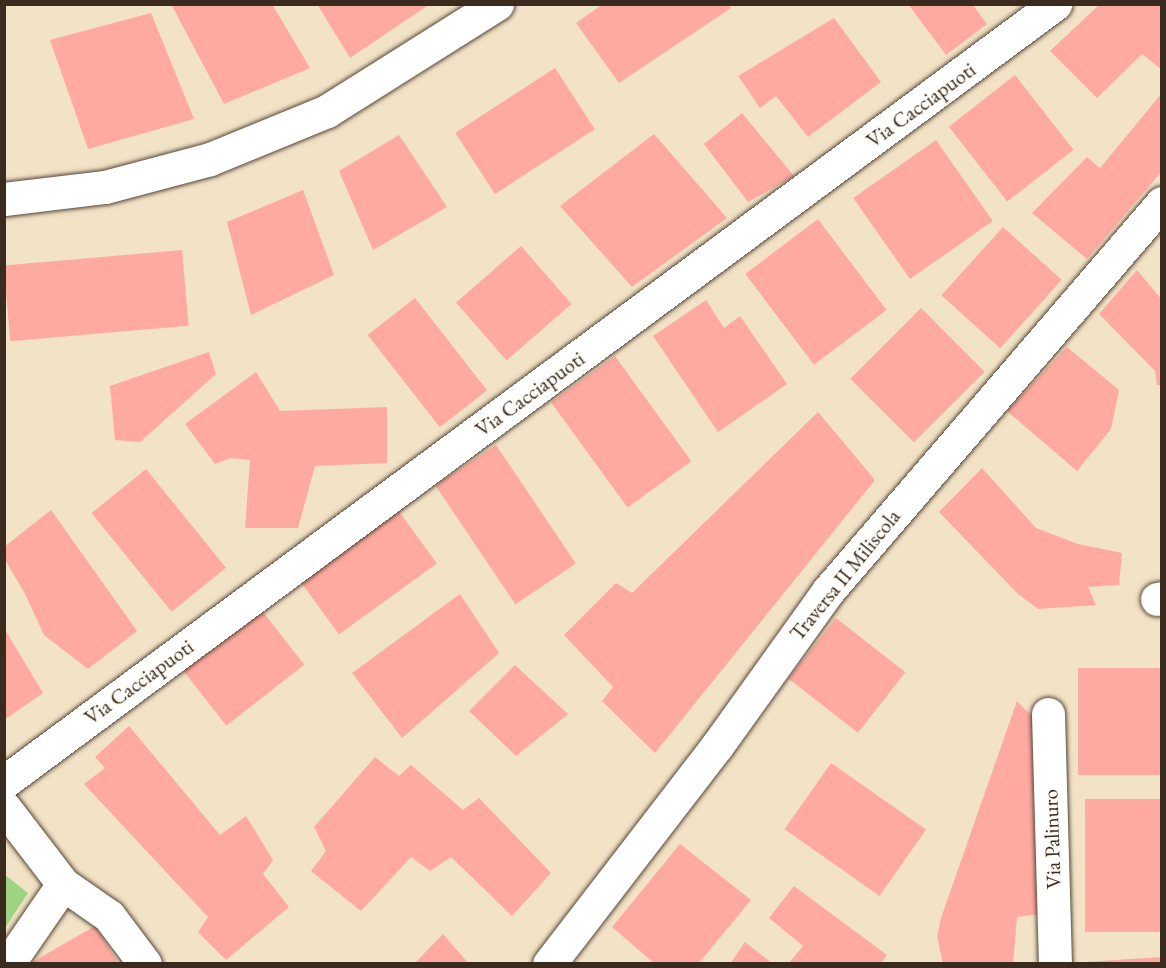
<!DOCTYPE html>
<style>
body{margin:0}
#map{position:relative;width:1166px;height:968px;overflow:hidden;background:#f2e2c6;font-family:"EB Garamond",serif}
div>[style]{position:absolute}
.green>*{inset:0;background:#9ed384}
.building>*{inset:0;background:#ffaaa1;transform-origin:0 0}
.roads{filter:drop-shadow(0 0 2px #564637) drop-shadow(0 0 2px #564637)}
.minor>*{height:33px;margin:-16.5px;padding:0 16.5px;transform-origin:16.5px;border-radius:16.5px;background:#fff}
span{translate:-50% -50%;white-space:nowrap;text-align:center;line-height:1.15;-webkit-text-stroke:4.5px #fdfcf7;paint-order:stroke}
.street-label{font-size:21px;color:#3b2a1e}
.frame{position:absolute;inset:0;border:6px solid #3b2a1e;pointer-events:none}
</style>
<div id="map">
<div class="green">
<i style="clip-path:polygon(5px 875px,28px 893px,5px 928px)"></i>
</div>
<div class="building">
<i style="clip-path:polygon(171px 4px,272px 4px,310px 68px,224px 104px)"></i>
<i style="clip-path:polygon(317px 4px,430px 4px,350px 58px)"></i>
<i style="clip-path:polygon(603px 4px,728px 4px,731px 8px,619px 83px,576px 23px)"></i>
<i style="clip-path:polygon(908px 4px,972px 4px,987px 24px,946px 55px)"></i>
<i style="clip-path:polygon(1100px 4px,1162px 4px,1162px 70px,1142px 54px,1097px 98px,1050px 51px)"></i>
<i style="clip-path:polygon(151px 13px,194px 119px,88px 149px,50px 40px)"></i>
<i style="clip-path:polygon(834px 18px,881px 82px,808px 137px,776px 96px,760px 108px,738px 76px)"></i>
<i style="left:555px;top:68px;width:73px;height:119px;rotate:57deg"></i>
<i style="left:1015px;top:75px;width:95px;height:84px;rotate:52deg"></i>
<i style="clip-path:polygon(1162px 93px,1162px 171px,1087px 259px,1032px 213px,1087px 157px,1100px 168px)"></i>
<i style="clip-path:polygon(742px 113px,794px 176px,748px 202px,704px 144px)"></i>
<i style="clip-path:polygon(654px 134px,727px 218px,632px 287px,560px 206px)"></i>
<i style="clip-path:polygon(399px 135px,447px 207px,373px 250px,339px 171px)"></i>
<i style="left:936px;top:140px;width:99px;height:101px;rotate:55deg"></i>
<i style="clip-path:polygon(303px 190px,334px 275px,251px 315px,227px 222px)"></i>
<i style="left:818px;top:219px;width:114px;height:91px;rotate:53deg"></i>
<i style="left:1003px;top:227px;width:79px;height:92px;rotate:42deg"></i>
<i style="left:521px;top:246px;width:77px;height:86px;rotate:49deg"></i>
<i style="left:182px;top:250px;width:76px;height:179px;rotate:85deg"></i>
<i style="clip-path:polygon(1137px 270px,1162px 300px,1162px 385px,1157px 385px,1155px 371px,1099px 314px)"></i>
<i style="left:415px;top:298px;width:117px;height:60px;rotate:52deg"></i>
<i style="clip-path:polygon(706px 300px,724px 328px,740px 316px,787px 384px,718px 432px,653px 336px)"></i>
<i style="left:921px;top:308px;width:90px;height:100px;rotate:45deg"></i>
<i style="clip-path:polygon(1067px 347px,1119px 390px,1111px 429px,1077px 471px,1007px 411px)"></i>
<i style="clip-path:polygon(209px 352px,216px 374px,140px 442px,115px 440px,110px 386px)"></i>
<i style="left:615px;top:356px;width:130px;height:79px;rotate:54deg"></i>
<i style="clip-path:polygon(256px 372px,280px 411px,387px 407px,387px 463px,315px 466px,298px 528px,245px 528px,250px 460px,231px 458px,215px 464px,185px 424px)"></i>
<i style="clip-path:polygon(818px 412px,875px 480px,655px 753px,602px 701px,613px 687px,564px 635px,616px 583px,632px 593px)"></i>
<i style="left:496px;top:445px;width:143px;height:73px;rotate:56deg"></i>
<i style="clip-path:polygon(982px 468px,1036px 528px,1078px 544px,1122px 553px,1119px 585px,1088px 587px,1096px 605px,1038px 609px,1018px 594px,939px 512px)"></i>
<i style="left:146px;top:469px;width:127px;height:70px;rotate:51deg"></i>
<i style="clip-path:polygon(51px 510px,137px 631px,88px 669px,44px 635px,25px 594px,4px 558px,4px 547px)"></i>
<i style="left:398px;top:510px;width:66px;height:121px;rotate:54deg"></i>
<i style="clip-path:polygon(460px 594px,499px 653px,402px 738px,352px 673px)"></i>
<i style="left:260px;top:608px;width:72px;height:99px;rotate:52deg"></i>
<i style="left:836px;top:618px;width:88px;height:77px;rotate:38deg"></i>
<i style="clip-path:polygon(4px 628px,43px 693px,4px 720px)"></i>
<i style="clip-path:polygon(515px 665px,568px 714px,516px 756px,469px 711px)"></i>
<i style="left:1162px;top:668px;width:107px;height:84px;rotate:90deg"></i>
<i style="clip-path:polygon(1017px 701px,1032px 716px,1047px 913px,1017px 917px,1013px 964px,943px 964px,937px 936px,941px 918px)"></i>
<i style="clip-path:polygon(129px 726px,220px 835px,246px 816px,273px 860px,263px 874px,289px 907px,226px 960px,198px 932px,208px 917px,84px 784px,105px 768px,95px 757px)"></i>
<i style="clip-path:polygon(375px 757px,399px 776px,411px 765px,463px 810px,479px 798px,551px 873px,512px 916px,451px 857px,430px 871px,411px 857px,361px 911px,311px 871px,326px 851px,314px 827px)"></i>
<i style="left:831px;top:763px;width:116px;height:81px;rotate:35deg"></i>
<i style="left:1162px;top:799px;width:133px;height:77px;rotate:90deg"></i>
<i style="clip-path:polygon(680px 844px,751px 900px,698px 964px,655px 964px,612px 927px)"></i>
<i style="clip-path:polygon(794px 886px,887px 955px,880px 964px,788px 964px,803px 946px,769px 918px)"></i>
<i style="clip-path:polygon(95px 926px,119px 964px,29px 964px)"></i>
<i style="clip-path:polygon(443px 934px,469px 964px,414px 964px)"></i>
<i style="clip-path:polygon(745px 942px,773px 964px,730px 964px)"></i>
<i style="clip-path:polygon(1162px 957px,1162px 964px,1084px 964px,1084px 962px)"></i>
</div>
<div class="roads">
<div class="minor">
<i style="left:4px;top:199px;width:102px;rotate:-6.8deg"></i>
<i style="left:105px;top:187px;width:109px;rotate:-14.9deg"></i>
<i style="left:210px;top:159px;width:126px;rotate:-22.3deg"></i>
<i style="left:327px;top:111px;width:201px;rotate:-32.2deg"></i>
<i style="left:1157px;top:599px;width:5px;rotate:-11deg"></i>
<i style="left:1048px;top:714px;width:250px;rotate:88.4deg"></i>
<i style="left:4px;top:782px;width:1308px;rotate:-36.51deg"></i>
<i style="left:4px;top:807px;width:97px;rotate:52.5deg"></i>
<i style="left:63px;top:884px;width:56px;rotate:34.8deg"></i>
<i style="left:109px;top:916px;width:60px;rotate:53.1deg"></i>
<i style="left:8px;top:964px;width:97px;rotate:-55.5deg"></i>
<i style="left:549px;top:964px;width:275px;rotate:-52.4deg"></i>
<i style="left:717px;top:746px;width:191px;rotate:-54.4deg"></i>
<i style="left:828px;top:591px;width:512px;rotate:-49.28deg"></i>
</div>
</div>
<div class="street-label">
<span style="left:921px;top:105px;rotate:-36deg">Via Cacciapuoti</span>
<span style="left:530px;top:394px;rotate:-36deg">Via Cacciapuoti</span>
<span style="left:845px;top:575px;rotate:-51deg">Traversa II Miliscola</span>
<span style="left:139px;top:682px;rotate:-36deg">Via Cacciapuoti</span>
<span style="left:1052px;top:839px;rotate:-92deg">Via Palinuro</span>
</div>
<div class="frame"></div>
</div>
